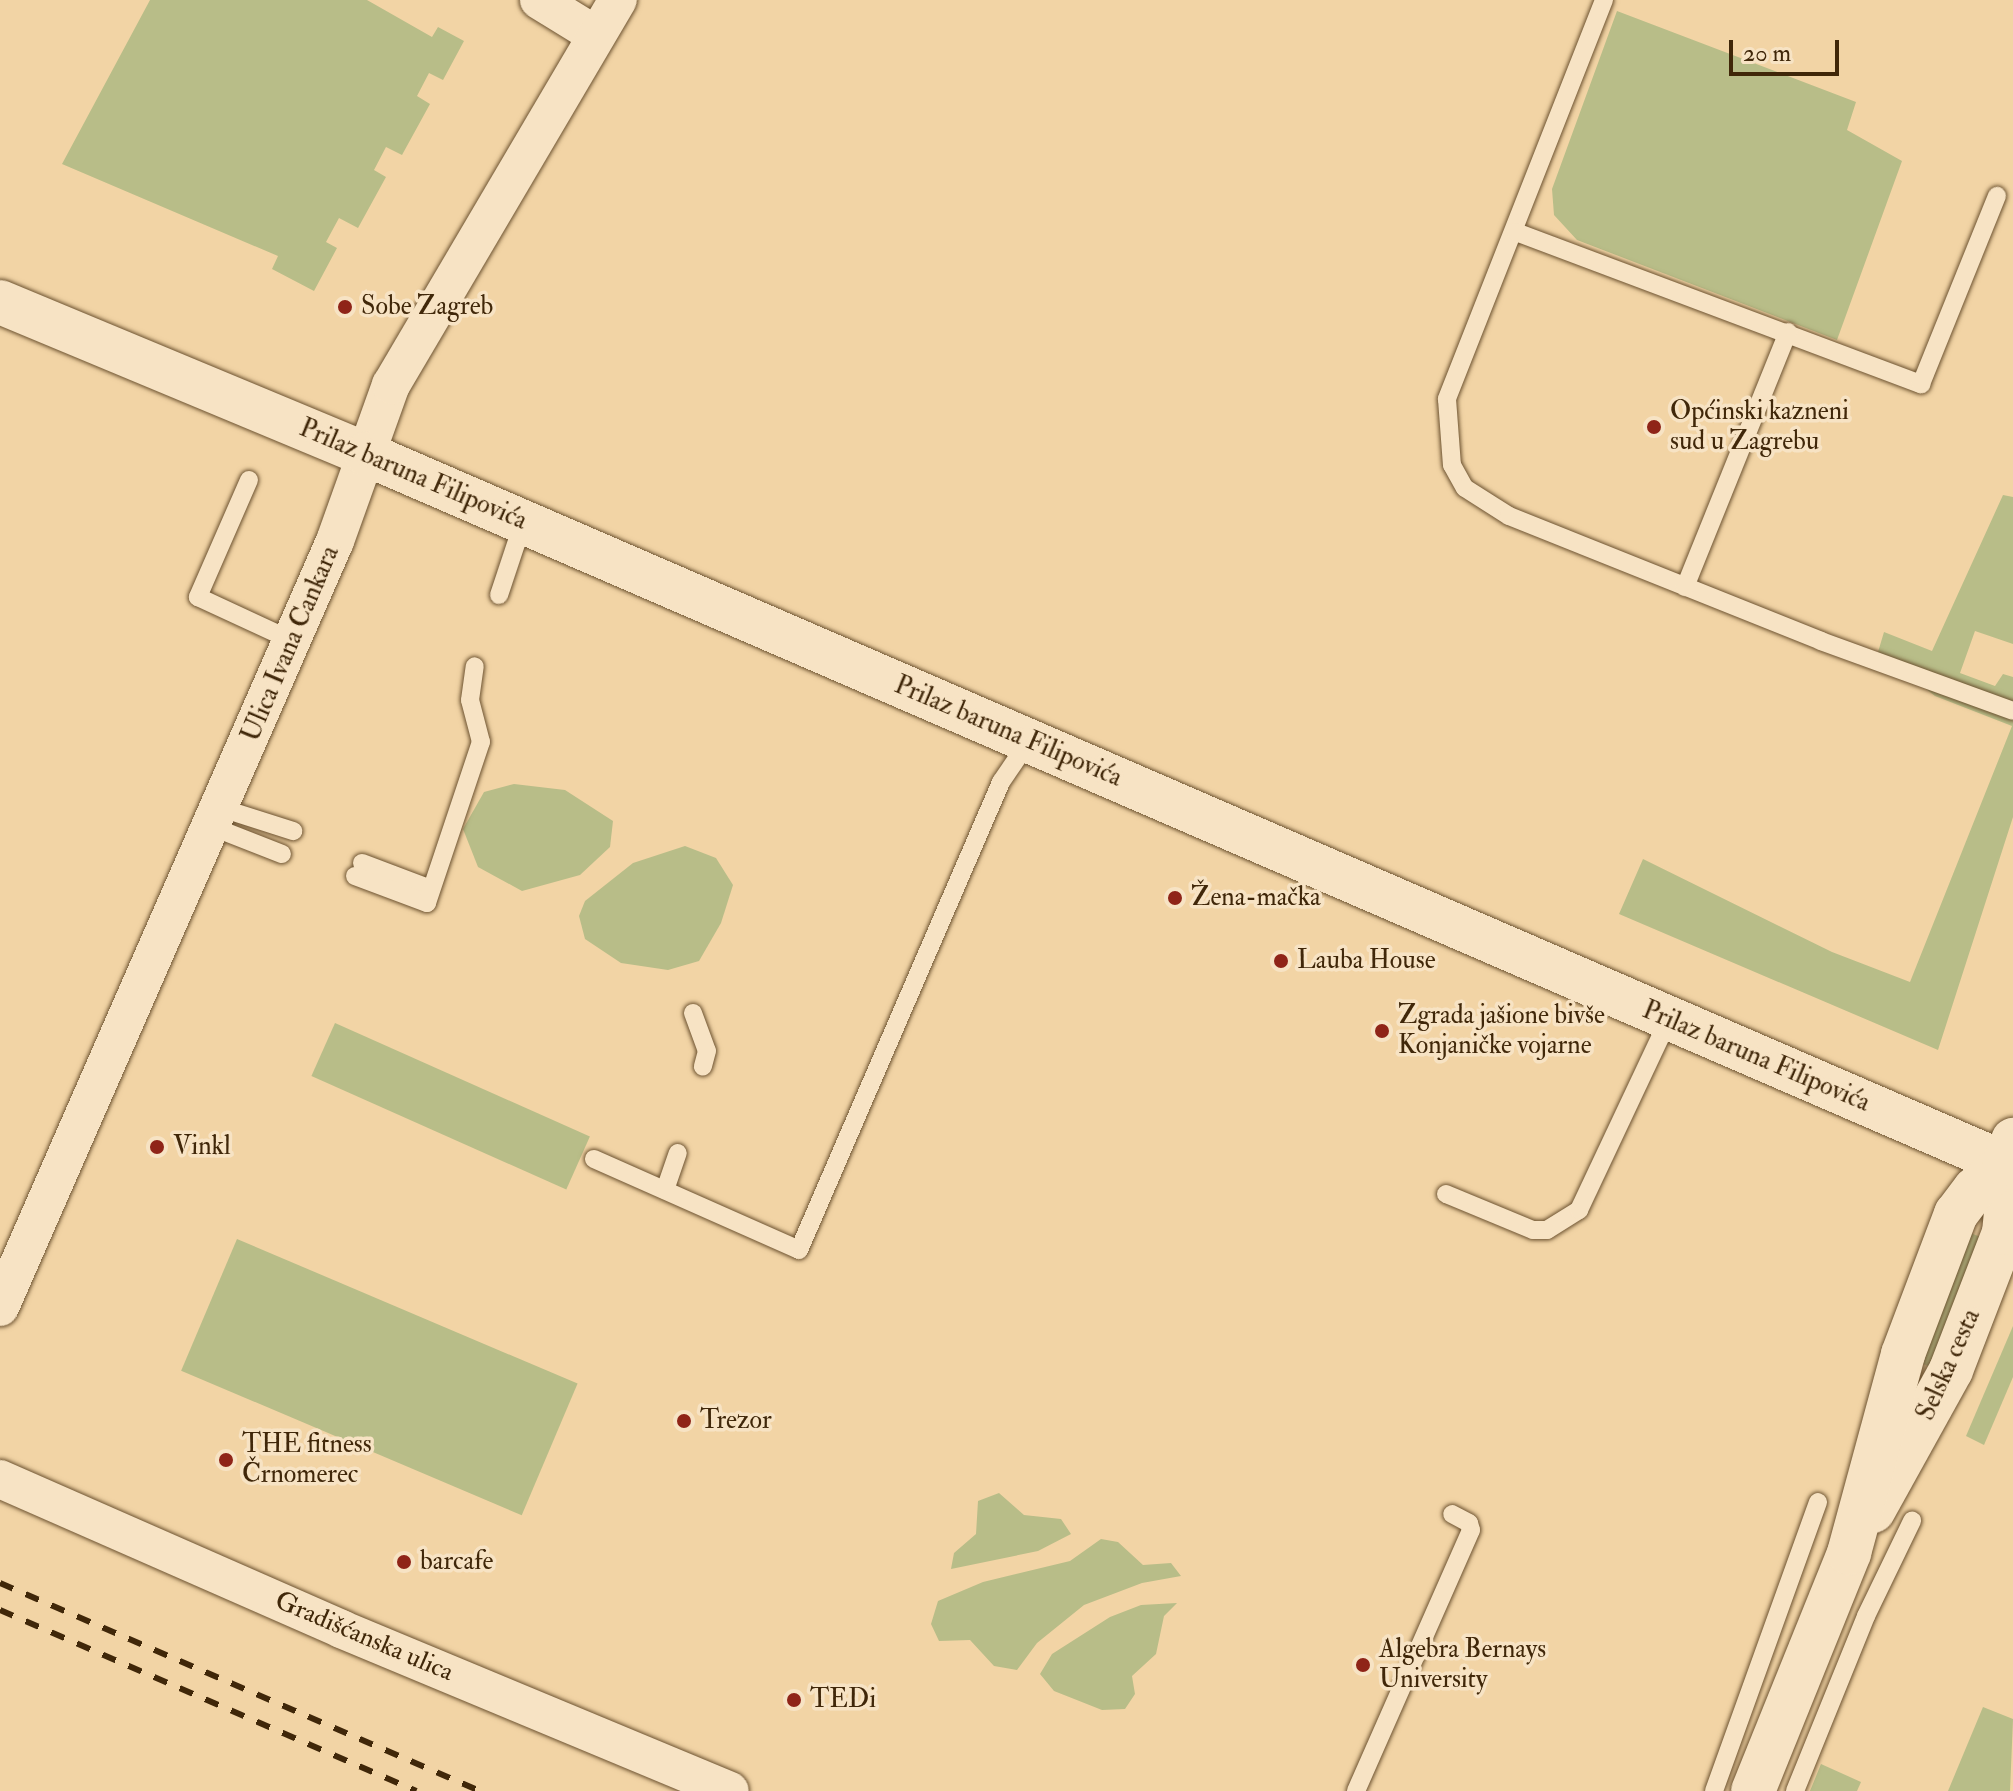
<!DOCTYPE html>
<meta charset="utf-8">
<style>
body{margin:0}
#map{position:relative;width:2013px;height:1791px;overflow:hidden;background:#f2d4a5;font-family:"IM FELL Double Pica",serif}
div>[style]{position:absolute}
.green>*{inset:0;background:#b8bd88;transform-origin:0 0}
.roads{filter:drop-shadow(0 0 2px #6c5230) drop-shadow(0 0 2px #6c5230)}
.lane>*{height:18px;margin:-9px;padding:0 9px;transform-origin:9px;border-radius:9px;background:#f7e3c4}
.street>*{height:38px;margin:-19px;padding:0 19px;transform-origin:19px;border-radius:19px;background:#f7e3c4}
.secondary>*{height:44px;margin:-22px;padding:0 22px;transform-origin:22px;border-radius:22px;background:#f7e3c4}
.rail>*{height:6px;margin-top:-3px;transform-origin:0;background:repeating-linear-gradient(90deg,#402709 0 14px,transparent 0 28px)}
.dots>*{width:22px;height:22px;translate:-50% -50%;box-sizing:border-box;border:4px solid #f7e3c4;border-radius:50%}
span{translate:-50% -50%;white-space:nowrap;text-align:center;line-height:1.15;-webkit-text-stroke:7px #f7e3c4;paint-order:stroke}
.poi-label{font-size:26px;color:#402709}
.left{translate:0 -50%;text-align:left}
.street-label{font-size:26px;color:#402709}
.scale{position:absolute;left:1729px;top:40px;width:110px;height:36px;box-sizing:border-box;border:4px solid #402709;border-top:0;padding-left:10px;font-size:24px;line-height:28px;white-space:nowrap;color:#402709;-webkit-text-stroke:6px #f7e3c4;paint-order:stroke}
</style>
<div id="map">
<div class="green">
<i style="clip-path:polygon(150px 0,367px 0,432px 37px,438px 27px,464px 41px,443px 80px,429px 73px,417px 96px,430px 104px,402px 155px,386px 147px,374px 170px,386px 177px,358px 228px,339px 218px,326px 242px,337px 248px,314px 291px,272px 269px,278px 256px,62px 164px)"></i>
<i style="clip-path:polygon(1617px 11px,1856px 102px,1847px 130px,1902px 161px,1837px 340px,1577px 240px,1554px 215px,1552px 189px)"></i>
<i style="clip-path:polygon(2003px 495px,2013px 497px,2013px 644px,1975px 631px,1960px 673px,1995px 686px,2003px 674px,2013px 677px,2013px 817px,1938px 1050px,1619px 914px,1643px 859px,1832px 952px,1910px 982px,2012px 726px,1935px 696px,1878px 652px,1884px 632px,1932px 651px)"></i>
<i style="clip-path:polygon(514px 784px,565px 790px,613px 821px,610px 847px,580px 875px,522px 891px,478px 867px,463px 829px,484px 792px)"></i>
<i style="clip-path:polygon(685px 846px,716px 858px,733px 885px,721px 923px,699px 961px,668px 970px,621px 963px,585px 939px,579px 916px,585px 901px,633px 863px)"></i>
<i style="left:335px;top:1023px;width:279px;height:58px;rotate:24deg"></i>
<i style="clip-path:polygon(1968px 1232px,1983px 1238px,1935px 1363px,1928px 1366px,1921px 1363px)"></i>
<i style="left:237px;top:1239px;width:370px;height:143px;rotate:23deg"></i>
<i style="clip-path:polygon(2013px 1326px,2013px 1377px,1984px 1445px,1966px 1436px)"></i>
<i style="clip-path:polygon(999px 1493px,1024px 1515px,1061px 1519px,1071px 1534px,1038px 1551px,951px 1569px,954px 1553px,976px 1534px,978px 1501px)"></i>
<i style="clip-path:polygon(1101px 1539px,1118px 1542px,1143px 1565px,1171px 1563px,1181px 1576px,1142px 1583px,1084px 1605px,1037px 1643px,1017px 1670px,994px 1666px,970px 1640px,939px 1641px,931px 1624px,938px 1601px,983px 1582px,1070px 1561px)"></i>
<i style="clip-path:polygon(1177px 1603px,1164px 1616px,1156px 1654px,1132px 1676px,1135px 1694px,1125px 1709px,1102px 1710px,1054px 1691px,1040px 1674px,1052px 1654px,1110px 1617px,1141px 1605px)"></i>
<i style="clip-path:polygon(1983px 1707px,2013px 1719px,2010px 1791px,1948px 1791px)"></i>
<i style="clip-path:polygon(1821px 1764px,1861px 1782px,1857px 1791px,1810px 1791px)"></i>
</div>
<div class="roads">
<div class="lane">
<i style="left:1604px;top:0;width:429px;rotate:111.5deg"></i>
<i style="left:1447px;top:399px;width:66px;rotate:85.7deg"></i>
<i style="left:1452px;top:465px;width:26px;rotate:61deg"></i>
<i style="left:1465px;top:488px;width:52px;rotate:32.5deg"></i>
<i style="left:1509px;top:516px;width:336px;rotate:21.8deg"></i>
<i style="left:1821px;top:641px;width:204px;rotate:20deg"></i>
<i style="left:1516px;top:232px;width:433px;rotate:20.6deg"></i>
<i style="left:1921px;top:384px;width:203px;rotate:-68deg"></i>
<i style="left:249px;top:480px;width:128px;rotate:113.6deg"></i>
<i style="left:198px;top:597px;width:105px;rotate:24.9deg"></i>
<i style="left:1685px;top:587px;width:275px;rotate:-68deg"></i>
<i style="left:499px;top:595px;width:76px;rotate:-71.6deg"></i>
<i style="left:221px;top:808px;width:76px;rotate:17.7deg"></i>
<i style="left:213px;top:827px;width:74px;rotate:21.4deg"></i>
<i style="left:362px;top:863px;width:65px;rotate:20.7deg"></i>
<i style="left:355px;top:876px;width:77px;rotate:20.6deg"></i>
<i style="left:427px;top:903px;width:170px;rotate:-71.5deg"></i>
<i style="left:481px;top:742px;width:43px;rotate:-104.7deg"></i>
<i style="left:470px;top:700px;width:34px;rotate:-82deg"></i>
<i style="left:693px;top:1013px;width:40px;rotate:69.8deg"></i>
<i style="left:707px;top:1051px;width:16px;rotate:105deg"></i>
<i style="left:594px;top:1159px;width:224px;rotate:23.9deg"></i>
<i style="left:799px;top:1250px;width:510px;rotate:-66.65deg"></i>
<i style="left:1001px;top:782px;width:50px;rotate:-55.7deg"></i>
<i style="left:665px;top:1190px;width:39px;rotate:-71deg"></i>
<i style="left:1446px;top:1194px;width:94px;rotate:22.5deg"></i>
<i style="left:1533px;top:1230px;width:14px"></i>
<i style="left:1547px;top:1230px;width:38px;rotate:-32deg"></i>
<i style="left:1579px;top:1210px;width:211px;rotate:-64.8deg"></i>
<i style="left:1356px;top:1791px;width:285px;rotate:-66.2deg"></i>
<i style="left:1471px;top:1530px;width:7px;rotate:-106deg"></i>
<i style="left:1469px;top:1523px;width:19px;rotate:-152deg"></i>
<i style="left:1714px;top:1791px;width:307px;rotate:-70.2deg"></i>
<i style="left:1795px;top:1791px;width:189px;rotate:-67.9deg"></i>
<i style="left:1866px;top:1616px;width:106px;rotate:-64.2deg"></i>
</div>
<div class="street">
<i style="left:539px;top:0;width:67px;rotate:31.6deg"></i>
<i style="left:0;top:1307px;width:836px;rotate:-66.38deg"></i>
<i style="left:335px;top:541px;width:166px;rotate:-70.3deg"></i>
<i style="left:391px;top:385px;width:447px;rotate:-59.5deg"></i>
<i style="left:0;top:1479px;width:373px;rotate:23.7deg"></i>
<i style="left:341px;top:1629px;width:421px;rotate:22.6deg"></i>
</div>
<div class="secondary">
<i style="left:0;top:302px;width:396px;rotate:22.6deg"></i>
<i style="left:366px;top:454px;width:1795px;rotate:23.41deg"></i>
<i style="left:1873px;top:1511px;width:161px;rotate:-61deg"></i>
<i style="left:1951px;top:1370px;width:147px;rotate:-68.9deg"></i>
<i style="left:2004px;top:1233px;width:41px;rotate:-84.4deg"></i>
<i style="left:2008px;top:1192px;width:28px;rotate:-98deg"></i>
<i style="left:1753px;top:1791px;width:257px;rotate:-68deg"></i>
<i style="left:1849px;top:1553px;width:206px;rotate:-74.8deg"></i>
<i style="left:1903px;top:1354px;width:150px;rotate:-69.3deg"></i>
<i style="left:1956px;top:1214px;width:31px;rotate:-53deg"></i>
<i style="left:1975px;top:1189px;width:38px;rotate:-41deg"></i>
<i style="left:2004px;top:1164px;width:26px;rotate:-69deg"></i>
</div>
</div>
<div class="rail">
<i style="left:0;top:1583px;width:523px;rotate:23.43deg"></i>
<i style="left:0;top:1610px;width:454px;rotate:23.5deg"></i>
</div>
<div class="dots">
<i style="left:345px;top:307px;background:#8f2418"></i>
<i style="left:1654px;top:427px;background:#8f2418"></i>
<i style="left:1175px;top:898px;background:#8f2418"></i>
<i style="left:1281px;top:961px;background:#8f2418"></i>
<i style="left:1382px;top:1031px;background:#8f2418"></i>
<i style="left:157px;top:1147px;background:#8f2418"></i>
<i style="left:684px;top:1421px;background:#8f2418"></i>
<i style="left:226px;top:1460px;background:#8f2418"></i>
<i style="left:404px;top:1562px;background:#8f2418"></i>
<i style="left:1363px;top:1665px;background:#8f2418"></i>
<i style="left:794px;top:1700px;background:#8f2418"></i>
</div>
<div class="poi-label">
<span class="left" style="left:361px;top:307px">Sobe Zagreb</span>
<span class="left" style="left:1670px;top:427px">Općinski kazneni<br>sud u Zagrebu</span>
<span class="left" style="left:1191px;top:898px">Žena-mačka</span>
<span class="left" style="left:1297px;top:961px">Lauba House</span>
<span class="left" style="left:1398px;top:1031px">Zgrada jašione bivše<br>Konjaničke vojarne</span>
<span class="left" style="left:173px;top:1147px">Vinkl</span>
<span class="left" style="left:700px;top:1421px">Trezor</span>
<span class="left" style="left:242px;top:1460px">THE fitness<br>Črnomerec</span>
<span class="left" style="left:420px;top:1562px">barcafe</span>
<span class="left" style="left:1379px;top:1665px">Algebra Bernays<br>University</span>
<span class="left" style="left:810px;top:1700px">TEDi</span>
</div>
<div class="street-label">
<span style="left:413px;top:475px;rotate:23deg">Prilaz baruna Filipovića</span>
<span style="left:291px;top:644px;rotate:-67deg">Ulica Ivana Cankara</span>
<span style="left:1008px;top:732px;rotate:23deg">Prilaz baruna Filipovića</span>
<span style="left:1756px;top:1057px;rotate:23deg">Prilaz baruna Filipovića</span>
<span style="left:1949px;top:1365px;rotate:-66deg">Selska cesta</span>
<span style="left:364px;top:1637px;rotate:23deg">Gradišćanska ulica</span>
</div>
<div class="scale">20 m</div>
</div>
